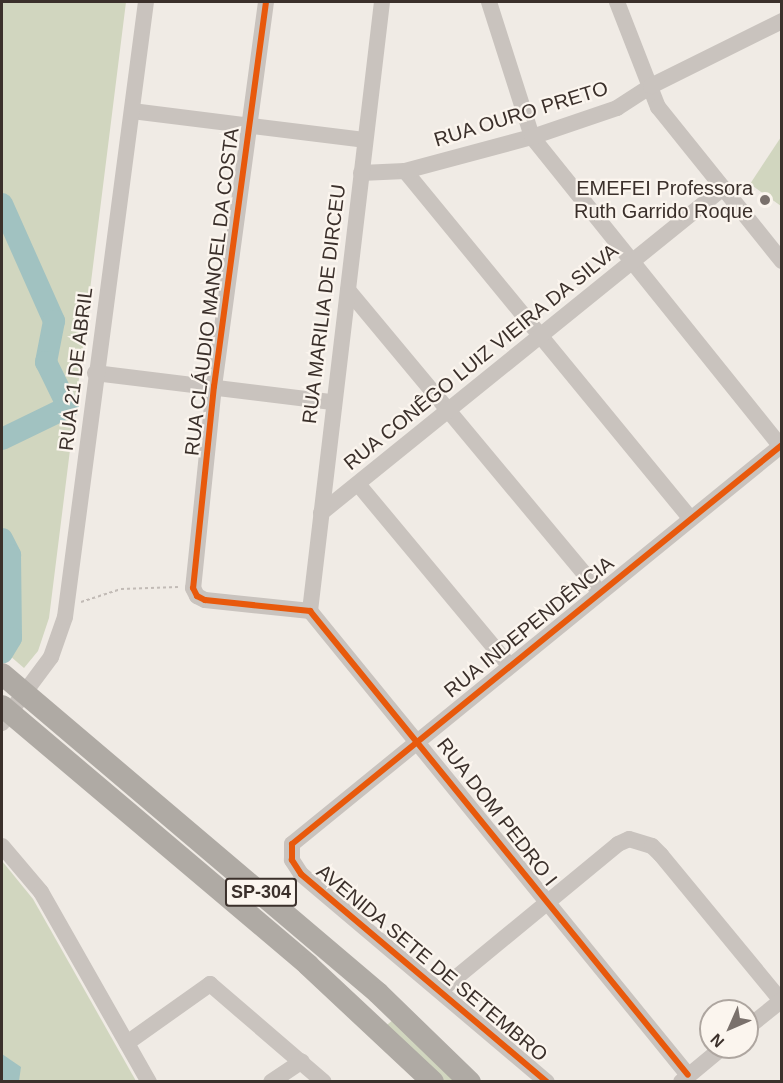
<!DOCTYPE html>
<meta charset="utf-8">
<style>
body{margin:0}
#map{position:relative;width:783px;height:1083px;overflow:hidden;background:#f0ebe5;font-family:Arial,sans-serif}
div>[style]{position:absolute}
.green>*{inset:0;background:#d1d6bf}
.water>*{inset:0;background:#a1c2c1}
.river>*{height:22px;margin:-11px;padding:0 11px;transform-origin:11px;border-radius:11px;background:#a1c2c1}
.path>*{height:2px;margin-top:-1px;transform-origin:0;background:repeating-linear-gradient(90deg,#c2bbb6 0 3px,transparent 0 6px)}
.minor>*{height:16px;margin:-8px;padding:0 8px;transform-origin:8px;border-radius:8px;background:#c9c3be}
.highway>*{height:22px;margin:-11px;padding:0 11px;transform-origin:11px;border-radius:11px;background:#afaaa4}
.cycleway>*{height:6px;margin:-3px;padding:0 3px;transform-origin:3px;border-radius:3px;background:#e8590c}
.dots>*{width:16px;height:16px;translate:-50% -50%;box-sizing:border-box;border:3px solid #fbf5ee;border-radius:50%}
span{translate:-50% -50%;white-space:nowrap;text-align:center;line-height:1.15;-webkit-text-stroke:4.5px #fbf5ee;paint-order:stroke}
.shield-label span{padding:2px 4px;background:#fbf5ee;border:2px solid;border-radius:4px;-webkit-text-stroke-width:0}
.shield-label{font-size:18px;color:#3b302b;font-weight:700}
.street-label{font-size:20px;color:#3b302b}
.poi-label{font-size:20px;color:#3b302b}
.right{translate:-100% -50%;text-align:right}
.frame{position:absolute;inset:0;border:3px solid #3b302b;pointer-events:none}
.north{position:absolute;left:699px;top:999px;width:60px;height:60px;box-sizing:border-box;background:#fbf5ee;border:2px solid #aea6a0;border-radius:50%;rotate:225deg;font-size:16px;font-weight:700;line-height:24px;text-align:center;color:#3b302b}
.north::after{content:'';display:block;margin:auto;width:21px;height:27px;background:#7a716c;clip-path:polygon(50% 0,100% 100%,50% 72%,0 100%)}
</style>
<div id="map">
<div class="green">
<i style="clip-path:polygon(2px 2px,126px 2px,49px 618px,38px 651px,24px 668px,2px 649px)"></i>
<i style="clip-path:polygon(781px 137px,781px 206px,750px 184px)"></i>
<i style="clip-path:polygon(2px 861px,33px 899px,136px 1081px,2px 1081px)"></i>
<i style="clip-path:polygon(395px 1018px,459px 1081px,442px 1081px,387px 1025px)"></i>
</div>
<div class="water">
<i style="clip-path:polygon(2px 1054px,21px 1067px,19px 1081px,2px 1081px)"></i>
</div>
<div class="river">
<i style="left:2px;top:204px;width:128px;rotate:66deg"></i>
<i style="left:54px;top:321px;width:42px;rotate:101deg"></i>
<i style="left:46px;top:362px;width:50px;rotate:63.9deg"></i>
<i style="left:68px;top:407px;width:73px;rotate:154.1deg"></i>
<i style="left:2px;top:539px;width:18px;rotate:63deg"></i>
<i style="left:10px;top:555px;width:83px;rotate:89.3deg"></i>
<i style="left:11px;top:638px;width:17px;rotate:121deg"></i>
</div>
<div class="path">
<i style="left:81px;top:602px;width:42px;rotate:-18deg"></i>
<i style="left:121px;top:589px;width:57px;rotate:-2deg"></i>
</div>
<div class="minor">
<i style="left:266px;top:2px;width:388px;rotate:97.7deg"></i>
<i style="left:214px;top:386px;width:203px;rotate:95.9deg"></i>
<i style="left:193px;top:588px;width:9px;rotate:63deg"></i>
<i style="left:197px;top:596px;width:9px;rotate:27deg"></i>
<i style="left:205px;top:600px;width:106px;rotate:6deg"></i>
<i style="left:310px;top:611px;width:598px;rotate:50.83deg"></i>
<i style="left:489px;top:2px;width:142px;rotate:72.3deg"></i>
<i style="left:532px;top:137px;width:399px;rotate:51.2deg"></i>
<i style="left:617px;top:2px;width:113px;rotate:68.7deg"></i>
<i style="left:658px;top:107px;width:198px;rotate:51.2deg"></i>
<i style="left:132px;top:111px;width:234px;rotate:7.1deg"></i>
<i style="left:405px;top:171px;width:449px;rotate:50.6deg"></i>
<i style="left:361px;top:173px;width:44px;rotate:-2.6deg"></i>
<i style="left:405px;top:171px;width:131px;rotate:-15deg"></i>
<i style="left:532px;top:137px;width:90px;rotate:-18.8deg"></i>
<i style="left:617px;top:108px;width:40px;rotate:-32.9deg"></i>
<i style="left:651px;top:86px;width:146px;rotate:-26.4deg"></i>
<i style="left:348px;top:290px;width:392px;rotate:50.2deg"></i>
<i style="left:95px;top:373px;width:239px;rotate:7deg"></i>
<i style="left:358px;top:484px;width:236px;rotate:50.2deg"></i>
<i style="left:321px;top:513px;width:517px;rotate:-38.95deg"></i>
<i style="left:310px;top:611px;width:613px;rotate:-83.26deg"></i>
<i style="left:2px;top:723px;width:82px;rotate:-53.4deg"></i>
<i style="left:51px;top:657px;width:42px;rotate:-70.7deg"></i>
<i style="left:65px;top:617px;width:620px;rotate:-82.5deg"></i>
<i style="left:2px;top:846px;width:60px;rotate:49.7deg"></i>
<i style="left:41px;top:892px;width:219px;rotate:60.4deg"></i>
<i style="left:441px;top:990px;width:229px;rotate:-39.5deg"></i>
<i style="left:618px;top:844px;width:12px;rotate:-24deg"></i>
<i style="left:629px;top:839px;width:24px;rotate:17deg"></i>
<i style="left:652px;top:846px;width:13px;rotate:45deg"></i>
<i style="left:661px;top:855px;width:190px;rotate:50.5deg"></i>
<i style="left:747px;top:1028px;width:45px;rotate:-38.7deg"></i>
<i style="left:127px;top:1043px;width:102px;rotate:-35.4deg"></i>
<i style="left:210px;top:984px;width:150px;rotate:40.7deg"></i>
<i style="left:271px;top:1082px;width:37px;rotate:-34deg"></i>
<i style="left:547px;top:1082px;width:322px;rotate:-139.8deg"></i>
<i style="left:301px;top:874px;width:17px;rotate:-123deg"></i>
<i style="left:292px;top:860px;width:16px;rotate:-90deg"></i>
<i style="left:292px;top:844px;width:632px;rotate:-39.16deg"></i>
<i style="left:681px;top:1082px;width:55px;rotate:-39.8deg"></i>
</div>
<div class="highway">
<i style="left:2px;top:674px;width:493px;rotate:40.3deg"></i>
<i style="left:378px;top:993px;width:128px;rotate:44.1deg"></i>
<i style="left:2px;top:706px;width:401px;rotate:40.2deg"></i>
<i style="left:308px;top:965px;width:171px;rotate:43.1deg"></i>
</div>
<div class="cycleway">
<i style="left:266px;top:2px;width:388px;rotate:97.7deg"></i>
<i style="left:214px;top:386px;width:203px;rotate:95.9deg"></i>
<i style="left:193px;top:588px;width:9px;rotate:63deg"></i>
<i style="left:197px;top:596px;width:9px;rotate:27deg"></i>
<i style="left:205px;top:600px;width:106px;rotate:6deg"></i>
<i style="left:310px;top:611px;width:598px;rotate:50.83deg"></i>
<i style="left:547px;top:1082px;width:322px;rotate:-139.8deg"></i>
<i style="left:301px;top:874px;width:17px;rotate:-123deg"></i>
<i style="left:292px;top:860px;width:16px;rotate:-90deg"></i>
<i style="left:292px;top:844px;width:632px;rotate:-39.16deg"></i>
</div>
<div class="dots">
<i style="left:765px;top:200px;background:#7a716c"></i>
</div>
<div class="shield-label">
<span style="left:261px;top:892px">SP-304</span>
</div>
<div class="street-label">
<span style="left:521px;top:114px;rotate:-17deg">RUA OURO PRETO</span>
<span style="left:212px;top:292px;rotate:-83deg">RUA CLÁUDIO MANOEL DA COSTA</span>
<span style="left:324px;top:304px;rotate:-83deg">RUA MARILIA DE DIRCEU</span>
<span style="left:481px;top:357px;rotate:-39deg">RUA CONÊGO LUIZ VIEIRA DA SILVA</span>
<span style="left:76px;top:369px;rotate:-83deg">RUA 21 DE ABRIL</span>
<span style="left:529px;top:627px;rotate:-39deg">RUA INDEPENDÊNCIA</span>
<span style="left:497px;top:812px;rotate:52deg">RUA DOM PEDRO I</span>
<span style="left:432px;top:963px;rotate:40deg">AVENIDA SETE DE SETEMBRO</span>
</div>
<div class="poi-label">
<span class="right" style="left:753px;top:200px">EMEFEI Professora<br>Ruth Garrido Roque</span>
</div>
<div class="frame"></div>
<div class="north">N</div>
</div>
